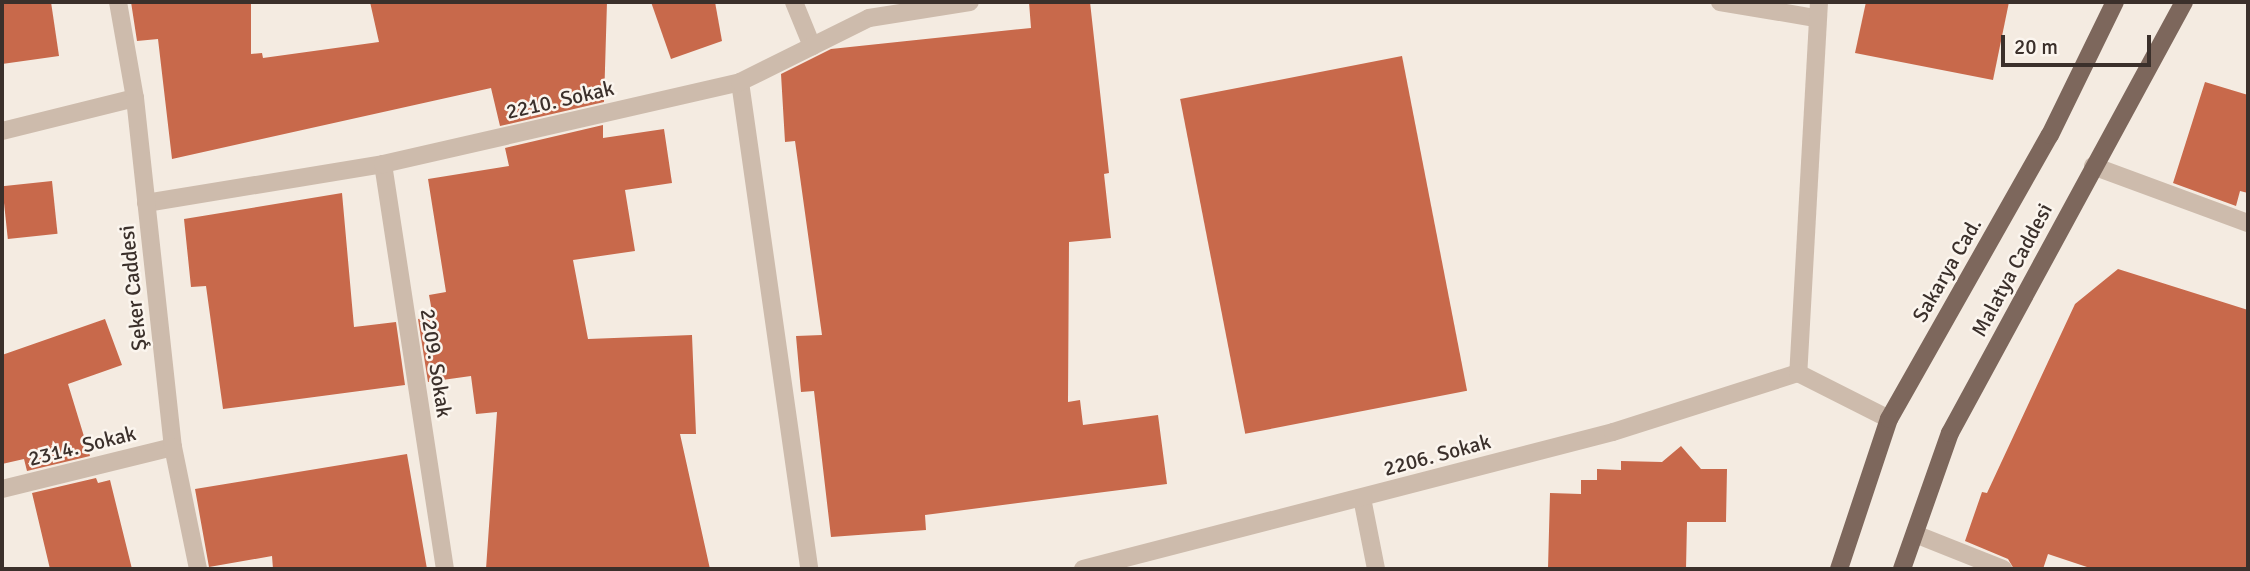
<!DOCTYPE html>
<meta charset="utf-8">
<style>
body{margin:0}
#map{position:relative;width:2250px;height:571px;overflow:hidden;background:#f4ebe1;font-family:Signika,sans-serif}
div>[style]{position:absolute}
.building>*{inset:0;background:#c8694b;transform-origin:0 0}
.minor>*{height:18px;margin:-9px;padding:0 9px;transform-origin:9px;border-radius:9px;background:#cdbbac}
.tertiary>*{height:18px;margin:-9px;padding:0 9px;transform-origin:9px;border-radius:9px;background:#cdbbac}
.primary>*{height:18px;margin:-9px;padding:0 9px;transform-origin:9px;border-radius:9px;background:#7d675c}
span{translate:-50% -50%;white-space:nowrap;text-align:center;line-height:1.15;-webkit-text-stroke:5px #fbf5ee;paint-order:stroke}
.street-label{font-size:21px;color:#3b302b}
.frame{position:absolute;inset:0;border:4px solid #3b302b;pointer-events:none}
.scale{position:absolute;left:2001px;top:35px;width:150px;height:32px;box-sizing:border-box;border:4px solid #3b302b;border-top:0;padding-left:9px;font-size:21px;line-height:24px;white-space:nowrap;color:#3b302b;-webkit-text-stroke:5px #fbf5ee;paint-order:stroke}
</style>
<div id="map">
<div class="building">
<i style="clip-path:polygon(2px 2px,51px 2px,59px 56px,2px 64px)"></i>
<i style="clip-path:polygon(131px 2px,251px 2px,251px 54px,262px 53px,263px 58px,379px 42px,370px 2px,607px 2px,604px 102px,500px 126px,491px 88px,172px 159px,158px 39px,137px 41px)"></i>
<i style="clip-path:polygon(651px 2px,715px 2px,722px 41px,671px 59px)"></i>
<i style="clip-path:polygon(1029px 2px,1090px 2px,1109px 173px,1104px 174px,1111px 238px,1069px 242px,1068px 402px,1080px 400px,1083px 425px,1158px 415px,1167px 484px,925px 515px,926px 530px,831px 537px,814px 391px,801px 392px,796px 336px,822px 335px,795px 141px,785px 142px,781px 74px,831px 49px,1031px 28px)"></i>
<i style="clip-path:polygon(1866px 2px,2009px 2px,1993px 80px,1855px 53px)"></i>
<i style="left:1402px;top:56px;width:341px;height:226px;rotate:79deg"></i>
<i style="clip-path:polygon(2205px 82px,2248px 95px,2248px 193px,2240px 191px,2236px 206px,2173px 183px)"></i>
<i style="clip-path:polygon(603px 125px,603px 138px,664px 129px,672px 183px,625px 190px,635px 251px,573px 260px,588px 339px,692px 335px,696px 434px,680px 434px,710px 569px,486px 569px,497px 412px,476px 414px,471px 376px,428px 382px,418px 319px,433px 317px,429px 295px,446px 292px,428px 179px,509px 166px,505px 148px)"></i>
<i style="left:52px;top:181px;width:53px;height:50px;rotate:84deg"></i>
<i style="clip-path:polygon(342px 193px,354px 327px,396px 322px,405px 385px,223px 409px,206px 286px,191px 287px,184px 219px)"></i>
<i style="clip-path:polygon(2118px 269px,2248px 310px,2248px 569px,2093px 569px,2048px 554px,2043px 569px,2014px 569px,2008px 559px,1965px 541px,1982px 492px,1987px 493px,2075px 304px)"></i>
<i style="clip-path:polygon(105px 319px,122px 365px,68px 384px,90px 456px,27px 471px,24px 459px,2px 464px,2px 355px)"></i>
<i style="clip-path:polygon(1681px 446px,1701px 469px,1727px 469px,1726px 522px,1687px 522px,1686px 569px,1548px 569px,1550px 493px,1581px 494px,1581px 480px,1597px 480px,1597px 469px,1621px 470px,1621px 461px,1662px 462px)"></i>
<i style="clip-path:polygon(407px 454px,427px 569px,273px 569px,272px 556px,209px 567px,195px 489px)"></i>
<i style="clip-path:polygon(96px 478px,98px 483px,110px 480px,132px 569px,50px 569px,32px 493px)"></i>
</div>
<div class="minor">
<i style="left:794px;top:2px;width:48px;rotate:67.8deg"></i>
<i style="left:1720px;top:2px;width:97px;rotate:9.5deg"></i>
<i style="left:740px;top:82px;width:492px;rotate:81.9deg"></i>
<i style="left:2px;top:131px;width:137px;rotate:-13.9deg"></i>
<i style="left:383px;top:164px;width:410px;rotate:81.3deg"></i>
<i style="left:2093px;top:166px;width:165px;rotate:20.2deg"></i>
<i style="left:146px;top:203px;width:240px;rotate:-9.3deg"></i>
<i style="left:383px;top:164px;width:366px;rotate:-12.9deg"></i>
<i style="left:740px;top:82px;width:144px;rotate:-26.4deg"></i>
<i style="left:869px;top:18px;width:102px;rotate:-9deg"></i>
<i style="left:2px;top:489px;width:176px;rotate:-13.8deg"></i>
<i style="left:1362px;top:498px;width:72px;rotate:78.8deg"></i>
<i style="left:1915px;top:534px;width:95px;rotate:21.7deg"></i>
<i style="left:1083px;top:569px;width:547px;rotate:-14.49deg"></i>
<i style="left:1613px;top:432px;width:194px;rotate:-17.7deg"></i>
</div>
<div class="tertiary">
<i style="left:118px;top:2px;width:97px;rotate:80deg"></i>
<i style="left:135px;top:98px;width:351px;rotate:83.8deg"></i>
<i style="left:173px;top:447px;width:125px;rotate:78.4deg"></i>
<i style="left:1819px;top:2px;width:372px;rotate:93.2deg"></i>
<i style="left:1798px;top:373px;width:102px;rotate:26.8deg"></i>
</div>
<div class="primary">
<i style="left:1839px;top:569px;width:158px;rotate:-71.6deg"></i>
<i style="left:1889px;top:419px;width:326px;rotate:-60.5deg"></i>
<i style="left:2050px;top:135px;width:148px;rotate:-64deg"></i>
<i style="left:1902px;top:569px;width:144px;rotate:-70.6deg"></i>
<i style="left:1950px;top:433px;width:490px;rotate:-61.5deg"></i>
</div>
<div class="street-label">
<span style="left:560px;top:100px;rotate:-13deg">2210. Sokak</span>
<span style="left:1947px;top:270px;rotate:-60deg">Sakarya Cad.</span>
<span style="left:2012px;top:270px;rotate:-62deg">Malatya Caddesi</span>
<span style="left:133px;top:288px;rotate:-96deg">Şeker Caddesi</span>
<span style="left:436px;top:363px;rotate:81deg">2209. Sokak</span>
<span style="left:82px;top:446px;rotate:-14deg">2314. Sokak</span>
<span style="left:1437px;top:455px;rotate:-15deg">2206. Sokak</span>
</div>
<div class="frame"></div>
<div class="scale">20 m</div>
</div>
